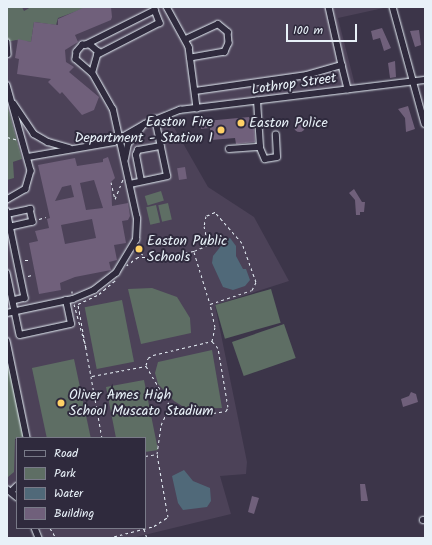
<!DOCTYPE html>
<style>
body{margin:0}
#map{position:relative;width:432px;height:545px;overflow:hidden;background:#3c3549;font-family:Kalam,sans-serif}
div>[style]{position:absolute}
.built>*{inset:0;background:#4c4258}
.green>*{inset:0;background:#5e6e64;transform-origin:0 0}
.water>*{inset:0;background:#506979}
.building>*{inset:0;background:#70607b;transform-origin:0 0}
.round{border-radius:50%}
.path>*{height:1px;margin-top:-0.5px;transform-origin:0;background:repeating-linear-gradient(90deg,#e8f1f8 0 3px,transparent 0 6px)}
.roads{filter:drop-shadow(0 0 1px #e8f1f8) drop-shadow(0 0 1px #e8f1f8)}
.minor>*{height:5.5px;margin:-2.75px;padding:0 2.75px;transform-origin:2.75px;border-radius:2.75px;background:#2f2a3d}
.dots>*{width:11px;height:11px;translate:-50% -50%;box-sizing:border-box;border:2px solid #2f2a3d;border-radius:50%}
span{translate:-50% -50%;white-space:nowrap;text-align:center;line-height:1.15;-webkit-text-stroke:4px #2f2a3d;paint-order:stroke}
.street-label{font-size:14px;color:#e8f1f8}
.poi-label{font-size:14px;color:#e8f1f8}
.right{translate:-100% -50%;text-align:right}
.left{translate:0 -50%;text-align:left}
.frame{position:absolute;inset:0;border:8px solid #e8f1f8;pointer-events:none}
.legend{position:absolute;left:16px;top:437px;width:130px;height:92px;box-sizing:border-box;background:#2f2a3d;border:1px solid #797a88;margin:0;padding:5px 7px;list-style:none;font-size:12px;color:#e8f1f8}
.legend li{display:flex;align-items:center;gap:8px;height:20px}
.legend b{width:20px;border:1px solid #797a88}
.scale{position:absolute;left:286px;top:24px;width:71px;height:18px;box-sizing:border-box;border:2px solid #e8f1f8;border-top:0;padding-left:5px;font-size:12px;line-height:14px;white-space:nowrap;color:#e8f1f8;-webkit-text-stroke:3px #2f2a3d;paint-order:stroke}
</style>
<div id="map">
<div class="built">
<i style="clip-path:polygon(7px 7px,388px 7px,338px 18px,355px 85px,164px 110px,208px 187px,254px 217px,289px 281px,215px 305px,247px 462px,246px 474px,220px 476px,231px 514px,132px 538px,44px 538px,40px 528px,145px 528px,145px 438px,18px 438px,24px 436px,7px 354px,7px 164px,22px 159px,7px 104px)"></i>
<i style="clip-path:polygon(17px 439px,17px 492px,7px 483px,7px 443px)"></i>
</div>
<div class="green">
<i style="clip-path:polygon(7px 7px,22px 7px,24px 11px,31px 7px,85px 8px,58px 18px,56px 25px,34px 22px,31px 42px,16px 40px,7px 42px)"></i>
<i style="clip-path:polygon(7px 104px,22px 159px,13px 162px,14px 178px,7px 180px)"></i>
<i style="left:161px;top:191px;width:10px;height:17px;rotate:73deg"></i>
<i style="left:168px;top:203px;width:17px;height:10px;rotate:77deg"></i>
<i style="left:156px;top:205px;width:18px;height:10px;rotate:77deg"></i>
<i style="clip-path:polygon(152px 288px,177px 297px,190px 318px,191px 333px,141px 344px,128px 289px)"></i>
<i style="left:271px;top:289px;width:35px;height:58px;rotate:74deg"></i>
<i style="left:122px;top:300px;width:63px;height:38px;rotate:79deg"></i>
<i style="left:284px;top:324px;width:36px;height:55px;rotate:71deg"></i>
<i style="clip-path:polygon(212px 350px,222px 408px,187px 409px,174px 401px,158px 384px,155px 373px,158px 362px)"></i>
<i style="clip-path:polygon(7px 354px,24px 436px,15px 439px,14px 472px,8px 477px)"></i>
<i style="left:74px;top:359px;width:81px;height:43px;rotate:78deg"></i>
<i style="clip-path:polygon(144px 380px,158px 450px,145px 452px,145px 438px,116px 438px,106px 387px)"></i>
</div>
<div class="water">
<i style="clip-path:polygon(230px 238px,236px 246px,236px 256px,243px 269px,246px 269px,250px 280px,245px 286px,233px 290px,223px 287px,212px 263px,213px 256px,221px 246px,219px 243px)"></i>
<i style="clip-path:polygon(184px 470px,193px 481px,210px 488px,211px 501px,207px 507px,183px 510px,178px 503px,172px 476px)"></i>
</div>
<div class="building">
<i style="clip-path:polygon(85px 7px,111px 7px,112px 17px,111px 20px,75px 35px,78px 42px,65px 50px,66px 62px,74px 67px,69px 72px,99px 97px,94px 110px,82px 115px,62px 92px,60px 94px,48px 82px,51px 79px,17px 74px,19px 59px,15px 58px,18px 39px,31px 42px,34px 22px,58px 25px,58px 19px)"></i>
<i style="clip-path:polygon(382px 28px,391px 48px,384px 51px,380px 38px,373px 40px,371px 31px)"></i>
<i style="clip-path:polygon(419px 30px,421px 45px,415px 47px,410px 31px)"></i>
<i style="clip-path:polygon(395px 61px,396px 77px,390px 78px,388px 63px)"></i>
<i style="clip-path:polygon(408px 106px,415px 129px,406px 132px,405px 118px,398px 109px)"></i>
<i style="clip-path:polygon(249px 117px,254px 124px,255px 142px,236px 144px,235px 138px,211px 140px,210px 128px,201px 129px,200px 123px,206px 121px)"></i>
<i class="round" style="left:293.5px;top:120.5px;width:11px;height:11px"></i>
<i style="clip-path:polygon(evenodd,108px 157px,115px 178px,111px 182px,112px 206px,128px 203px,130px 216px,128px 220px,122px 221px,126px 243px,114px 245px,117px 260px,109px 262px,111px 270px,75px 277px,60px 283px,61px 290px,39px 294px,29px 243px,38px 241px,35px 231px,49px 228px,47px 219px,50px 218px,38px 165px,75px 158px,77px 166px,103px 162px,103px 159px,108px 157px,94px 180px,103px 208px,86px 210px,80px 183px,94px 180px,108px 157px,71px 185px,74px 197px,55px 201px,62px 187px,71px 185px,108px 157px,92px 219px,96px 238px,65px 244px,61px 225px,92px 219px)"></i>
<i style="left:185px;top:167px;width:12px;height:8px;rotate:81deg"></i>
<i style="clip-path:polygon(354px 189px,362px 202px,365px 202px,364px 212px,360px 212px,360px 215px,356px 215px,355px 200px,349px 193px)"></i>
<i style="clip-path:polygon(411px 392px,416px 394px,418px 402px,403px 407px,401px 399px,409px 396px)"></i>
<i style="clip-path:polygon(360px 484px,365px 484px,368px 501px,361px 501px)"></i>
<i style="clip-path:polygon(252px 496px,259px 498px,254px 514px,248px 512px)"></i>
</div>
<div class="path">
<i style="left:7px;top:137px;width:11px;rotate:15deg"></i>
<i style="left:111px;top:182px;width:17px;rotate:77deg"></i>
<i style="left:115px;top:199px;width:22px;rotate:-68deg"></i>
<i style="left:39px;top:219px;width:7px;rotate:-16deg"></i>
<i style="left:137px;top:249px;width:8px;rotate:45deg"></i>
<i style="left:194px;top:252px;width:54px;rotate:72.9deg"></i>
<i style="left:25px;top:260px;width:4px"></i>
<i style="left:28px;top:276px;width:4px;rotate:-14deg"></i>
<i style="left:72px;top:291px;width:2px;rotate:90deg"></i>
<i style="left:74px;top:304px;width:46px;rotate:74.7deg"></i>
<i style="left:146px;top:365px;width:7px;rotate:-74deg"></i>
<i style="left:148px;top:358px;width:6px;rotate:-31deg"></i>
<i style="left:153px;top:355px;width:61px;rotate:-13.3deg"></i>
<i style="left:92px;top:376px;width:55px;rotate:-10.5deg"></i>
<i style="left:146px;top:366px;width:47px;rotate:59deg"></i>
<i style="left:102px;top:438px;width:136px;rotate:-100.2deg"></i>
<i style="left:78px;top:304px;width:23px;rotate:-25deg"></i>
<i style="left:99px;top:294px;width:23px;rotate:-40deg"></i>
<i style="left:145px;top:456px;width:12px;rotate:-9deg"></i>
<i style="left:50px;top:528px;width:12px;rotate:59deg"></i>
<i style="left:144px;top:529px;width:9px;rotate:72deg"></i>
<i style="left:108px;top:538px;width:48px;rotate:-14.6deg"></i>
<i style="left:154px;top:526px;width:17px;rotate:-33deg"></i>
<i style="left:168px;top:517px;width:64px;rotate:-99.9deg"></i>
<i style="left:157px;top:454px;width:29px;rotate:-82deg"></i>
<i style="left:161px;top:425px;width:21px;rotate:-65deg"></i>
<i style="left:170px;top:406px;width:38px;rotate:12deg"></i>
<i style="left:207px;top:414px;width:19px;rotate:-9deg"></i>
<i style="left:226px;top:411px;width:4px;rotate:-63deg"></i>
<i style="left:228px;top:407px;width:60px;rotate:-99.6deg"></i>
<i style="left:218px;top:348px;width:9px;rotate:-131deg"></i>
<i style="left:212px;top:341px;width:14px;rotate:-78deg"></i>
<i style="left:215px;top:327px;width:24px;rotate:-102deg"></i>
<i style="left:210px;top:304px;width:44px;rotate:-18.4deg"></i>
<i style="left:252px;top:290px;width:9px;rotate:-63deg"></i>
<i style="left:256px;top:282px;width:41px;rotate:-109.7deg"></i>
<i style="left:242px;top:243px;width:41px;rotate:-131.1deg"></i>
<i style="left:215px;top:212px;width:10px;rotate:156deg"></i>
<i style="left:206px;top:216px;width:10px;rotate:101deg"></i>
<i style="left:204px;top:226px;width:19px;rotate:78deg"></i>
<i style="left:208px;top:245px;width:15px;rotate:157deg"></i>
<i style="left:194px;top:251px;width:37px;rotate:171deg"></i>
<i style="left:157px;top:257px;width:19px;rotate:180deg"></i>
<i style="left:138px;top:257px;width:14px;rotate:144deg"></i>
</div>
<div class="roads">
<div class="minor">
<i style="left:167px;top:7px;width:46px;rotate:61.2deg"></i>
<i style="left:189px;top:47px;width:62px;rotate:82.5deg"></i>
<i style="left:329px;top:7px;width:59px;rotate:77.4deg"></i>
<i style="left:393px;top:7px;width:121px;rotate:74.7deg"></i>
<i style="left:186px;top:39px;width:35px;rotate:-25deg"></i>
<i style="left:218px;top:24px;width:13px;rotate:39deg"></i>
<i style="left:228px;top:32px;width:11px;rotate:85deg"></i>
<i style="left:229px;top:43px;width:10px;rotate:114deg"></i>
<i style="left:225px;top:52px;width:35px;rotate:170deg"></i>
<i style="left:7px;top:42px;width:12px;rotate:85deg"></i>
<i style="left:85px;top:45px;width:78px;rotate:-26.6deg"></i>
<i style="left:155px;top:10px;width:14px;rotate:69deg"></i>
<i style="left:160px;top:23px;width:70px;rotate:152.7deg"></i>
<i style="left:7px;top:85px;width:89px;rotate:74.4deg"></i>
<i style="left:31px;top:171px;width:19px;rotate:106deg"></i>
<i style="left:26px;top:189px;width:22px;rotate:150deg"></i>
<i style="left:195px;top:91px;width:113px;rotate:-8.1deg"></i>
<i style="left:307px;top:75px;width:36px;rotate:-16deg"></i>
<i style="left:342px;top:65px;width:25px;rotate:76deg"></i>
<i style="left:14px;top:104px;width:36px;rotate:56deg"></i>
<i style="left:34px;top:134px;width:16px;rotate:30deg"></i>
<i style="left:48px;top:142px;width:22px;rotate:16deg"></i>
<i style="left:260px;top:147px;width:13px;rotate:67deg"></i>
<i style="left:265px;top:159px;width:12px;rotate:-9deg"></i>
<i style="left:277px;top:157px;width:22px;rotate:-93deg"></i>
<i style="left:229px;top:149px;width:31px;rotate:-4deg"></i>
<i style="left:260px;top:147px;width:46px;rotate:-93.7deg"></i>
<i style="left:28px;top:157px;width:87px;rotate:-9.9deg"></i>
<i style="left:114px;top:142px;width:36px;rotate:-30deg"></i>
<i style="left:145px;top:124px;width:38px;rotate:-22deg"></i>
<i style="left:180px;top:110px;width:247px;rotate:-7deg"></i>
<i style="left:125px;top:159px;width:15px;rotate:-79deg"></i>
<i style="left:128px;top:144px;width:21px;rotate:-51deg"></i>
<i style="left:141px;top:181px;width:26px;rotate:-101deg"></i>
<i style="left:136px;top:155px;width:5px;rotate:-68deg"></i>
<i style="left:138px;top:150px;width:23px;rotate:-10deg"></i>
<i style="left:130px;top:184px;width:38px;rotate:-12deg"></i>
<i style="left:167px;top:176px;width:58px;rotate:-101.9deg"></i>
<i style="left:7px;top:211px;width:89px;rotate:78.3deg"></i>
<i style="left:25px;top:298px;width:12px;rotate:166deg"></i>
<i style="left:7px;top:214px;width:24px;rotate:-12deg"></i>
<i style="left:30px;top:209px;width:13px;rotate:77deg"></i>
<i style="left:33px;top:222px;width:23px;rotate:167deg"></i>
<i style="left:7px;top:273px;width:63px;rotate:78.2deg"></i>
<i style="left:20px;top:335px;width:52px;rotate:-12.2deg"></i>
<i style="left:71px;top:324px;width:24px;rotate:-102deg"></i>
<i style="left:7px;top:313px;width:67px;rotate:-12deg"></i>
<i style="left:73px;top:299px;width:23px;rotate:-23deg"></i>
<i style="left:94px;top:290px;width:28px;rotate:-38deg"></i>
<i style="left:116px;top:273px;width:39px;rotate:-59deg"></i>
<i style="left:136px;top:240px;width:21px;rotate:-87deg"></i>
<i style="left:137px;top:219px;width:112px;rotate:-102.4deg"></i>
<i style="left:113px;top:110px;width:43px;rotate:-119.6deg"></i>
<i style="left:92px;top:73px;width:22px;rotate:-74deg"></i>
<i style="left:98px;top:52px;width:11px;rotate:-139deg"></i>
<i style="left:90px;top:45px;width:7px;rotate:180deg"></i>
<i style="left:83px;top:45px;width:9px;rotate:131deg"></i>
<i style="left:77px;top:52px;width:7px;rotate:98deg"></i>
<i style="left:76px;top:59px;width:21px;rotate:41deg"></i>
<i style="left:7px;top:341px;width:99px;rotate:78.3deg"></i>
<i style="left:7px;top:489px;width:13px;rotate:39deg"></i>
<i style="left:11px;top:492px;width:8px;rotate:-45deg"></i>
<i style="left:423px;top:520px;width:2px"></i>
<i style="left:35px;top:528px;width:11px;rotate:68deg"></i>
</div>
</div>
<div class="dots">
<i style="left:241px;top:123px;background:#ffd166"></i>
<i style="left:221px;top:130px;background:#ffd166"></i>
<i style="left:139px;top:249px;background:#ffd166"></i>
<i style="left:61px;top:403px;background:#ffd166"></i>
</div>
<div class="street-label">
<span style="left:294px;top:84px;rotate:-8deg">Lothrop Street</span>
</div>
<div class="poi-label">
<span class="right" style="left:213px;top:130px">Easton Fire<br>Department - Station 1</span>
<span class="left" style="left:249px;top:123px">Easton Police</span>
<span class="left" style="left:147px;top:249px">Easton Public<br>Schools</span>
<span class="left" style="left:69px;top:403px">Oliver Ames High<br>School Muscato Stadium</span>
</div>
<div class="frame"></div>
<ul class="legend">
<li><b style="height:5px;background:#2f2a3d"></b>Road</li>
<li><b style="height:11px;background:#5e6e64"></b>Park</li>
<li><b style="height:11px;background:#506979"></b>Water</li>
<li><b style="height:11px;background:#70607b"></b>Building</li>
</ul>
<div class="scale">100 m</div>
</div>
